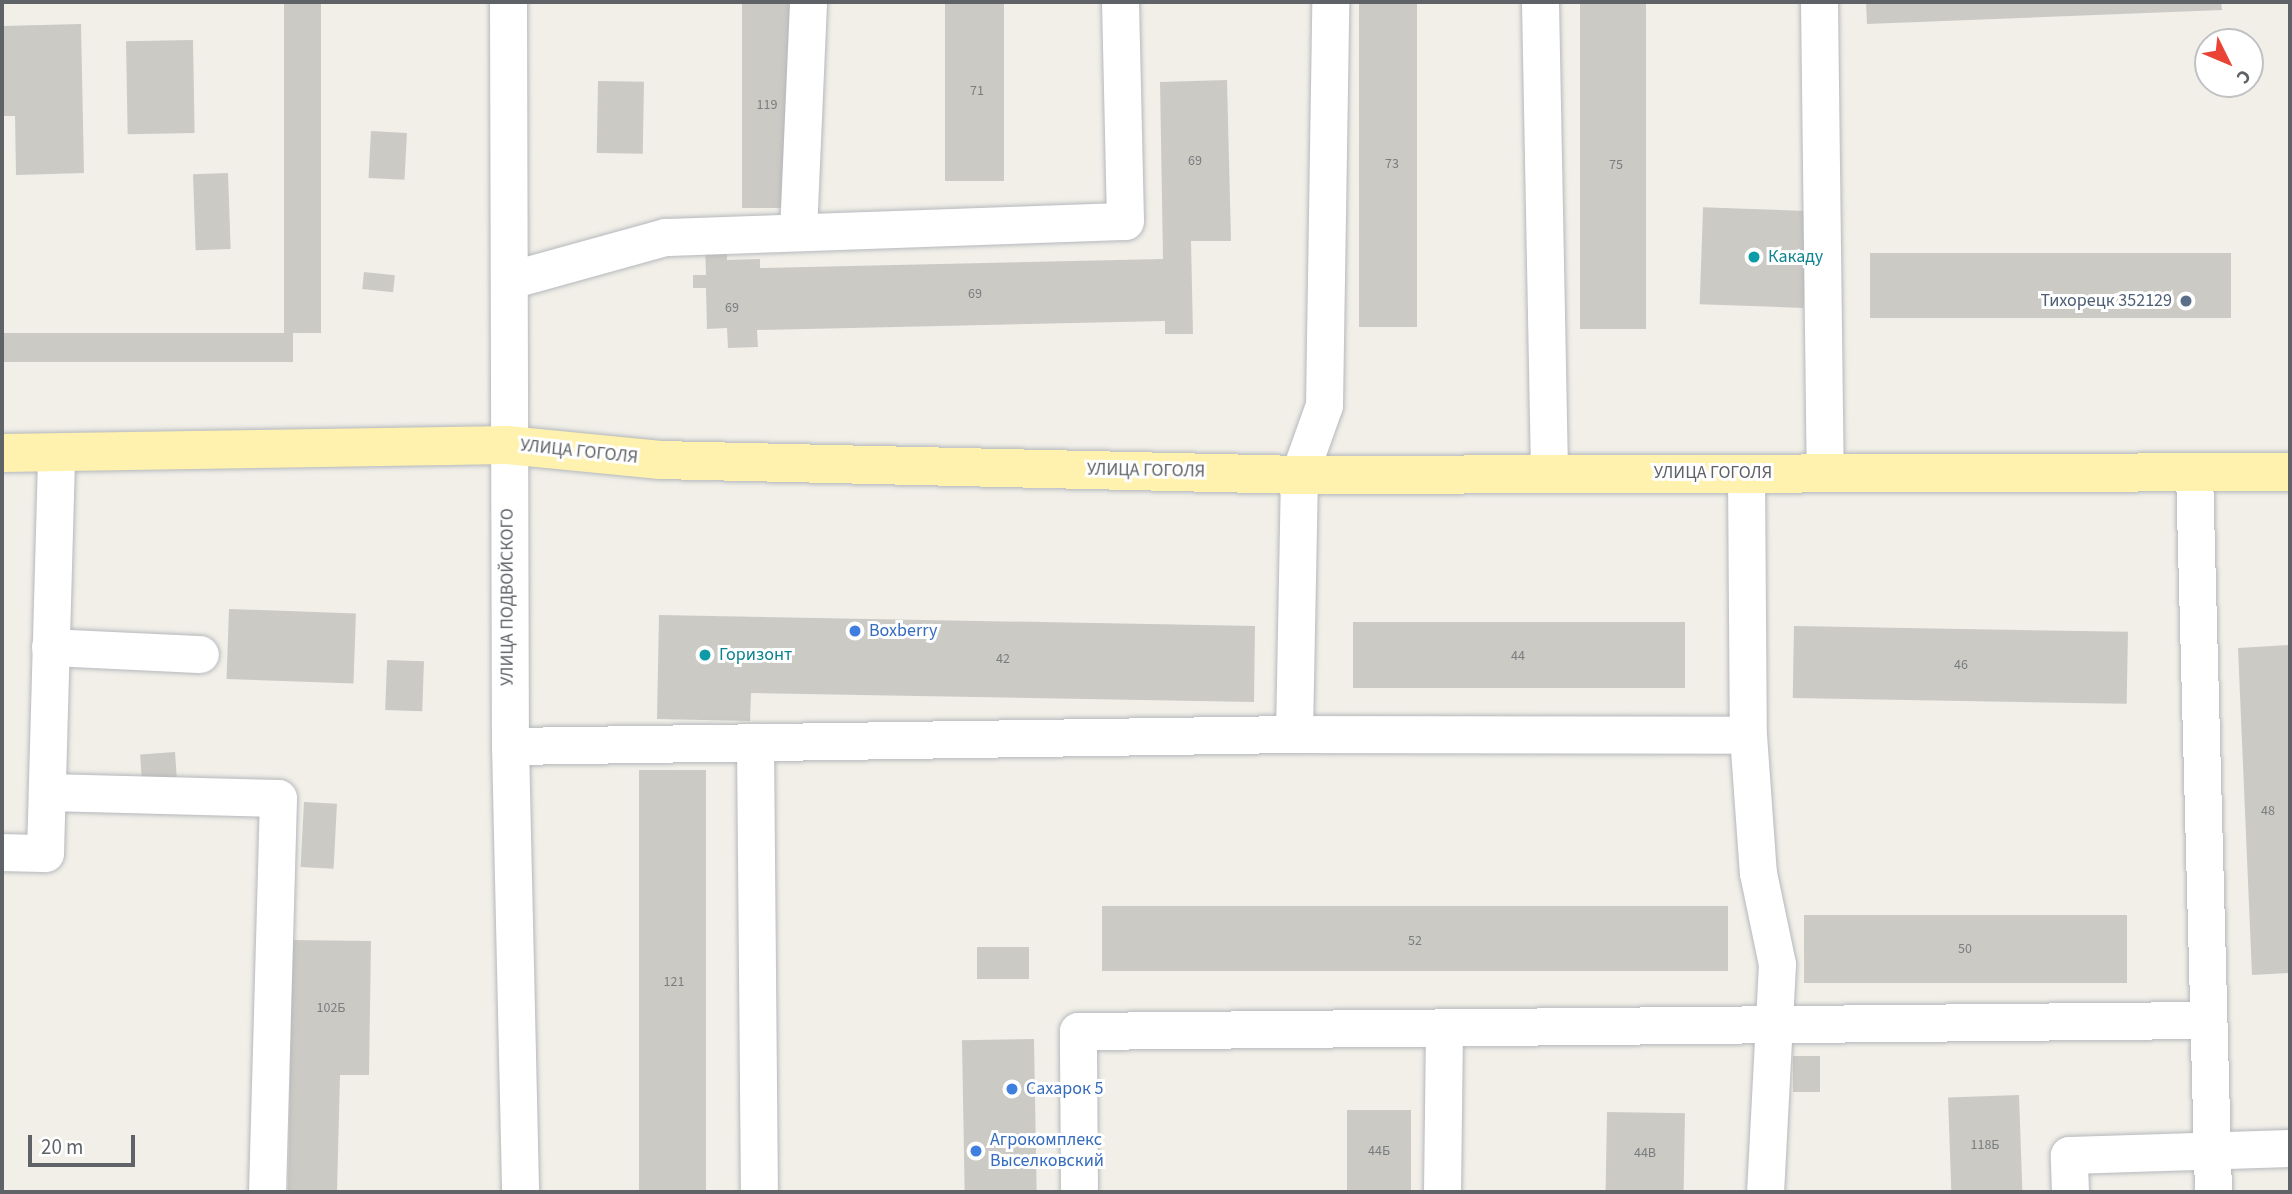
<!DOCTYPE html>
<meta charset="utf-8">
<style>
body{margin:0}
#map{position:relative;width:2292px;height:1194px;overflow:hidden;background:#f1efe8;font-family:"Source Sans 3",sans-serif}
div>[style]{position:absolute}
.building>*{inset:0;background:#cccac5;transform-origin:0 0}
.roads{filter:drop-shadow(0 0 2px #b5b8bc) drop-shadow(0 0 2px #b5b8bc)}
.minor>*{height:37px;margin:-18.5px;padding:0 18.5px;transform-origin:18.5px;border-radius:18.5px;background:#fff}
.major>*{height:38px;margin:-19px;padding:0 19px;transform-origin:19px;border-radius:19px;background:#fff2af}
.dots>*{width:19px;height:19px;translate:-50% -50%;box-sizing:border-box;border:4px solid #fff;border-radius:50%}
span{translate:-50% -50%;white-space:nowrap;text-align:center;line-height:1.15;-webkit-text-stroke:6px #fff;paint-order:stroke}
.number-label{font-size:14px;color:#7a7d7f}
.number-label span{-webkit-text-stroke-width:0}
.culture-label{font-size:18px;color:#0d838f}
.left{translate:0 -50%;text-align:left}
.service-label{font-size:18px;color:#4e5e75}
.right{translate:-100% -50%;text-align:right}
.street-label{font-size:18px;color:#5f6368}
.shop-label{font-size:18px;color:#366cbe}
.frame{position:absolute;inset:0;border:4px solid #5f6368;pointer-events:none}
.north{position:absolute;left:2194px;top:28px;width:70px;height:70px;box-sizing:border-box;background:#fff;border:2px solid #bfc1c3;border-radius:50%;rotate:133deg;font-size:19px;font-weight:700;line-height:28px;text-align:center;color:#5f6368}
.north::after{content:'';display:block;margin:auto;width:24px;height:32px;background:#ea4335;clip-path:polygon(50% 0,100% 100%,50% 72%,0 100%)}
.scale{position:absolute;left:28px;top:1135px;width:107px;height:32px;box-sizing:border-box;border:4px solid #5f6368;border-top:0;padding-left:9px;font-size:21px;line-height:24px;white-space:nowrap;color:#5f6368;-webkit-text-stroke:5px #fff;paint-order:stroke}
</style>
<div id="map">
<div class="building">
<i style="left:284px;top:2px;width:37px;height:331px"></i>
<i style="left:742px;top:2px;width:59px;height:206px"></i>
<i style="left:945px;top:2px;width:59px;height:179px"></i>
<i style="left:1359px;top:2px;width:58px;height:325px"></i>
<i style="left:1580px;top:2px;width:66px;height:327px"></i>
<i style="clip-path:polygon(1866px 2px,2221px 2px,2222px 10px,1867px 24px)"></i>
<i style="clip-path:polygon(81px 24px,84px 173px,16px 175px,15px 116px,2px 116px,2px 26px)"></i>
<i style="left:193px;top:40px;width:93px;height:67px;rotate:89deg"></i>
<i style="clip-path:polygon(1227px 80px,1231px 241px,1191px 241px,1193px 334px,1165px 334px,1165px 321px,757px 330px,758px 347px,728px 348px,727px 328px,707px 329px,706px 288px,693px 288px,693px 275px,706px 275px,705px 242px,727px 241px,727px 260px,760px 259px,760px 268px,1163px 259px,1160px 82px)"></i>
<i style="left:598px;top:81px;width:46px;height:72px;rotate:1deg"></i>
<i style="left:371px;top:131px;width:36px;height:47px;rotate:3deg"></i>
<i style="left:228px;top:173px;width:76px;height:35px;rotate:88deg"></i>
<i style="left:1807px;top:211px;width:97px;height:104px;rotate:92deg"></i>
<i style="left:1870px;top:253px;width:361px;height:65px"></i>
<i style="left:364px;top:272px;width:31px;height:17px;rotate:6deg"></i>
<i style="left:293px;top:333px;width:29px;height:291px;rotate:90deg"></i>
<i style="left:229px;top:609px;width:127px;height:70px;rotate:2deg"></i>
<i style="clip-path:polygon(659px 615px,1255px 626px,1254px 702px,751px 693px,750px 721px,657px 719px)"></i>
<i style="left:1353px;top:622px;width:332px;height:66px"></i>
<i style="left:1794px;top:626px;width:334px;height:72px;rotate:1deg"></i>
<i style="clip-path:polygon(2290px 645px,2290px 973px,2252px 975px,2238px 648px)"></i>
<i style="left:387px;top:660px;width:37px;height:50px;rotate:2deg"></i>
<i style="left:175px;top:752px;width:29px;height:35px;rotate:86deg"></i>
<i style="left:706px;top:770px;width:422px;height:67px;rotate:90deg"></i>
<i style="left:304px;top:802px;width:33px;height:65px;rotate:3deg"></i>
<i style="left:1102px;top:906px;width:626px;height:65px"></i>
<i style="left:1804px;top:915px;width:323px;height:68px"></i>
<i style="clip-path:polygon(292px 940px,371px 941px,369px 1075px,340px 1075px,337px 1192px,288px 1192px)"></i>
<i style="left:977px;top:947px;width:52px;height:32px"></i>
<i style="left:1034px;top:1039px;width:153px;height:72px;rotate:89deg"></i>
<i style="left:1793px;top:1056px;width:27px;height:36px"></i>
<i style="left:2019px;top:1095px;width:97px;height:71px;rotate:88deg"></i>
<i style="left:1347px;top:1110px;width:64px;height:82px"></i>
<i style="left:1607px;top:1112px;width:78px;height:80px;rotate:1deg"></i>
</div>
<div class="roads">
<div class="minor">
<i style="left:508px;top:2px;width:744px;rotate:89.85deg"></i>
<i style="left:510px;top:746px;width:446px;rotate:88.7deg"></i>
<i style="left:1540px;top:2px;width:471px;rotate:88.9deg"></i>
<i style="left:1819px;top:2px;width:471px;rotate:89.3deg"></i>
<i style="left:798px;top:232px;width:230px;rotate:-87.5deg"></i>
<i style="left:510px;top:280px;width:161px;rotate:-15.5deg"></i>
<i style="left:665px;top:237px;width:460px;rotate:-2deg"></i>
<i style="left:1125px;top:221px;width:219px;rotate:-91.3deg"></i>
<i style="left:2194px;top:472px;width:720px;rotate:88.49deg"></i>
<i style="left:1746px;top:473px;width:262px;rotate:89.6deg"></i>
<i style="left:1748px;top:735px;width:138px;rotate:85.9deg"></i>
<i style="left:1758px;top:873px;width:93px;rotate:78.2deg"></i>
<i style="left:1777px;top:964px;width:228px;rotate:93deg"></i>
<i style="left:50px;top:647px;width:150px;rotate:2.7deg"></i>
<i style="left:1294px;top:734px;width:454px;rotate:0.1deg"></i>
<i style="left:755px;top:742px;width:450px;rotate:89.5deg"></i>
<i style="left:510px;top:746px;width:784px;rotate:-0.88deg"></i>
<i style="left:1294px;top:734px;width:259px;rotate:-88.9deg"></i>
<i style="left:1299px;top:475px;width:74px;rotate:-70.3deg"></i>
<i style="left:1324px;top:405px;width:403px;rotate:-89.1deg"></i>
<i style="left:47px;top:792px;width:231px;rotate:1.5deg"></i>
<i style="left:278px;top:798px;width:394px;rotate:91.6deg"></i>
<i style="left:2px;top:852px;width:43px;rotate:1.3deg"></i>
<i style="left:45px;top:853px;width:401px;rotate:-88.4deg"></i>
<i style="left:1079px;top:1192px;width:161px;rotate:-90.4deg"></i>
<i style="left:1078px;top:1031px;width:1130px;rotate:-0.56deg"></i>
<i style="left:1442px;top:1192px;width:165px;rotate:-89.3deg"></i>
<i style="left:2070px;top:1192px;width:37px;rotate:-92deg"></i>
<i style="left:2069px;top:1155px;width:221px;rotate:-1.8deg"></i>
</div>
<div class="major">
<i style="left:2px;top:453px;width:505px;rotate:-0.91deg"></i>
<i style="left:507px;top:445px;width:154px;rotate:5.6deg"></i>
<i style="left:660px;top:460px;width:639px;rotate:1.34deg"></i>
<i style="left:1299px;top:475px;width:991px;rotate:-0.17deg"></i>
</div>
</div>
<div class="dots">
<i style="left:1754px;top:257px;background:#0f9aa8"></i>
<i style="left:2186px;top:301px;background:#5c6f8a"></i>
<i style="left:855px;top:631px;background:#3f7fe0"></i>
<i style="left:705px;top:655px;background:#0f9aa8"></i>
<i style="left:1012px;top:1089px;background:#3f7fe0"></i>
<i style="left:976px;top:1151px;background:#3f7fe0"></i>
</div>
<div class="number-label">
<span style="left:977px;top:91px">71</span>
<span style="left:767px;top:105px">119</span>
<span style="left:1195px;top:161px">69</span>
<span style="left:1392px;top:164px">73</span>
<span style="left:1616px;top:165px">75</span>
<span style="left:975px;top:294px">69</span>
<span style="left:732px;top:308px">69</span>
<span style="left:1518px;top:656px">44</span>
<span style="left:1003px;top:659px">42</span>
<span style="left:1961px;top:665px">46</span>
<span style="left:2268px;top:811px">48</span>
<span style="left:1415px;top:941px">52</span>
<span style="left:1965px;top:949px">50</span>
<span style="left:674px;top:982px">121</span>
<span style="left:331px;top:1008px">102Б</span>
<span style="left:1985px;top:1145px">118Б</span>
<span style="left:1379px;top:1151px">44Б</span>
<span style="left:1645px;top:1153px">44В</span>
</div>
<div class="culture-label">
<span class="left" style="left:1768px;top:257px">Какаду</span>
<span class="left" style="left:719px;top:655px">Горизонт</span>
</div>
<div class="service-label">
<span class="right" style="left:2172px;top:301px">Тихорецк 352129</span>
</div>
<div class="street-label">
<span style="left:579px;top:452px;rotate:6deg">УЛИЦА ГОГОЛЯ</span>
<span style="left:1146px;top:471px;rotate:1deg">УЛИЦА ГОГОЛЯ</span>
<span style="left:1713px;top:473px">УЛИЦА ГОГОЛЯ</span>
<span style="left:508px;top:597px;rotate:-90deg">УЛИЦА ПОДВОЙСКОГО</span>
</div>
<div class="shop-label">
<span class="left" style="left:869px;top:631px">Boxberry</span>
<span class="left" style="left:1026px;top:1089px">Сахарок 5</span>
<span class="left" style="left:990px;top:1151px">Агрокомплекс<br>Выселковский</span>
</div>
<div class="frame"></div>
<div class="north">С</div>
<div class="scale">20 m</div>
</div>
